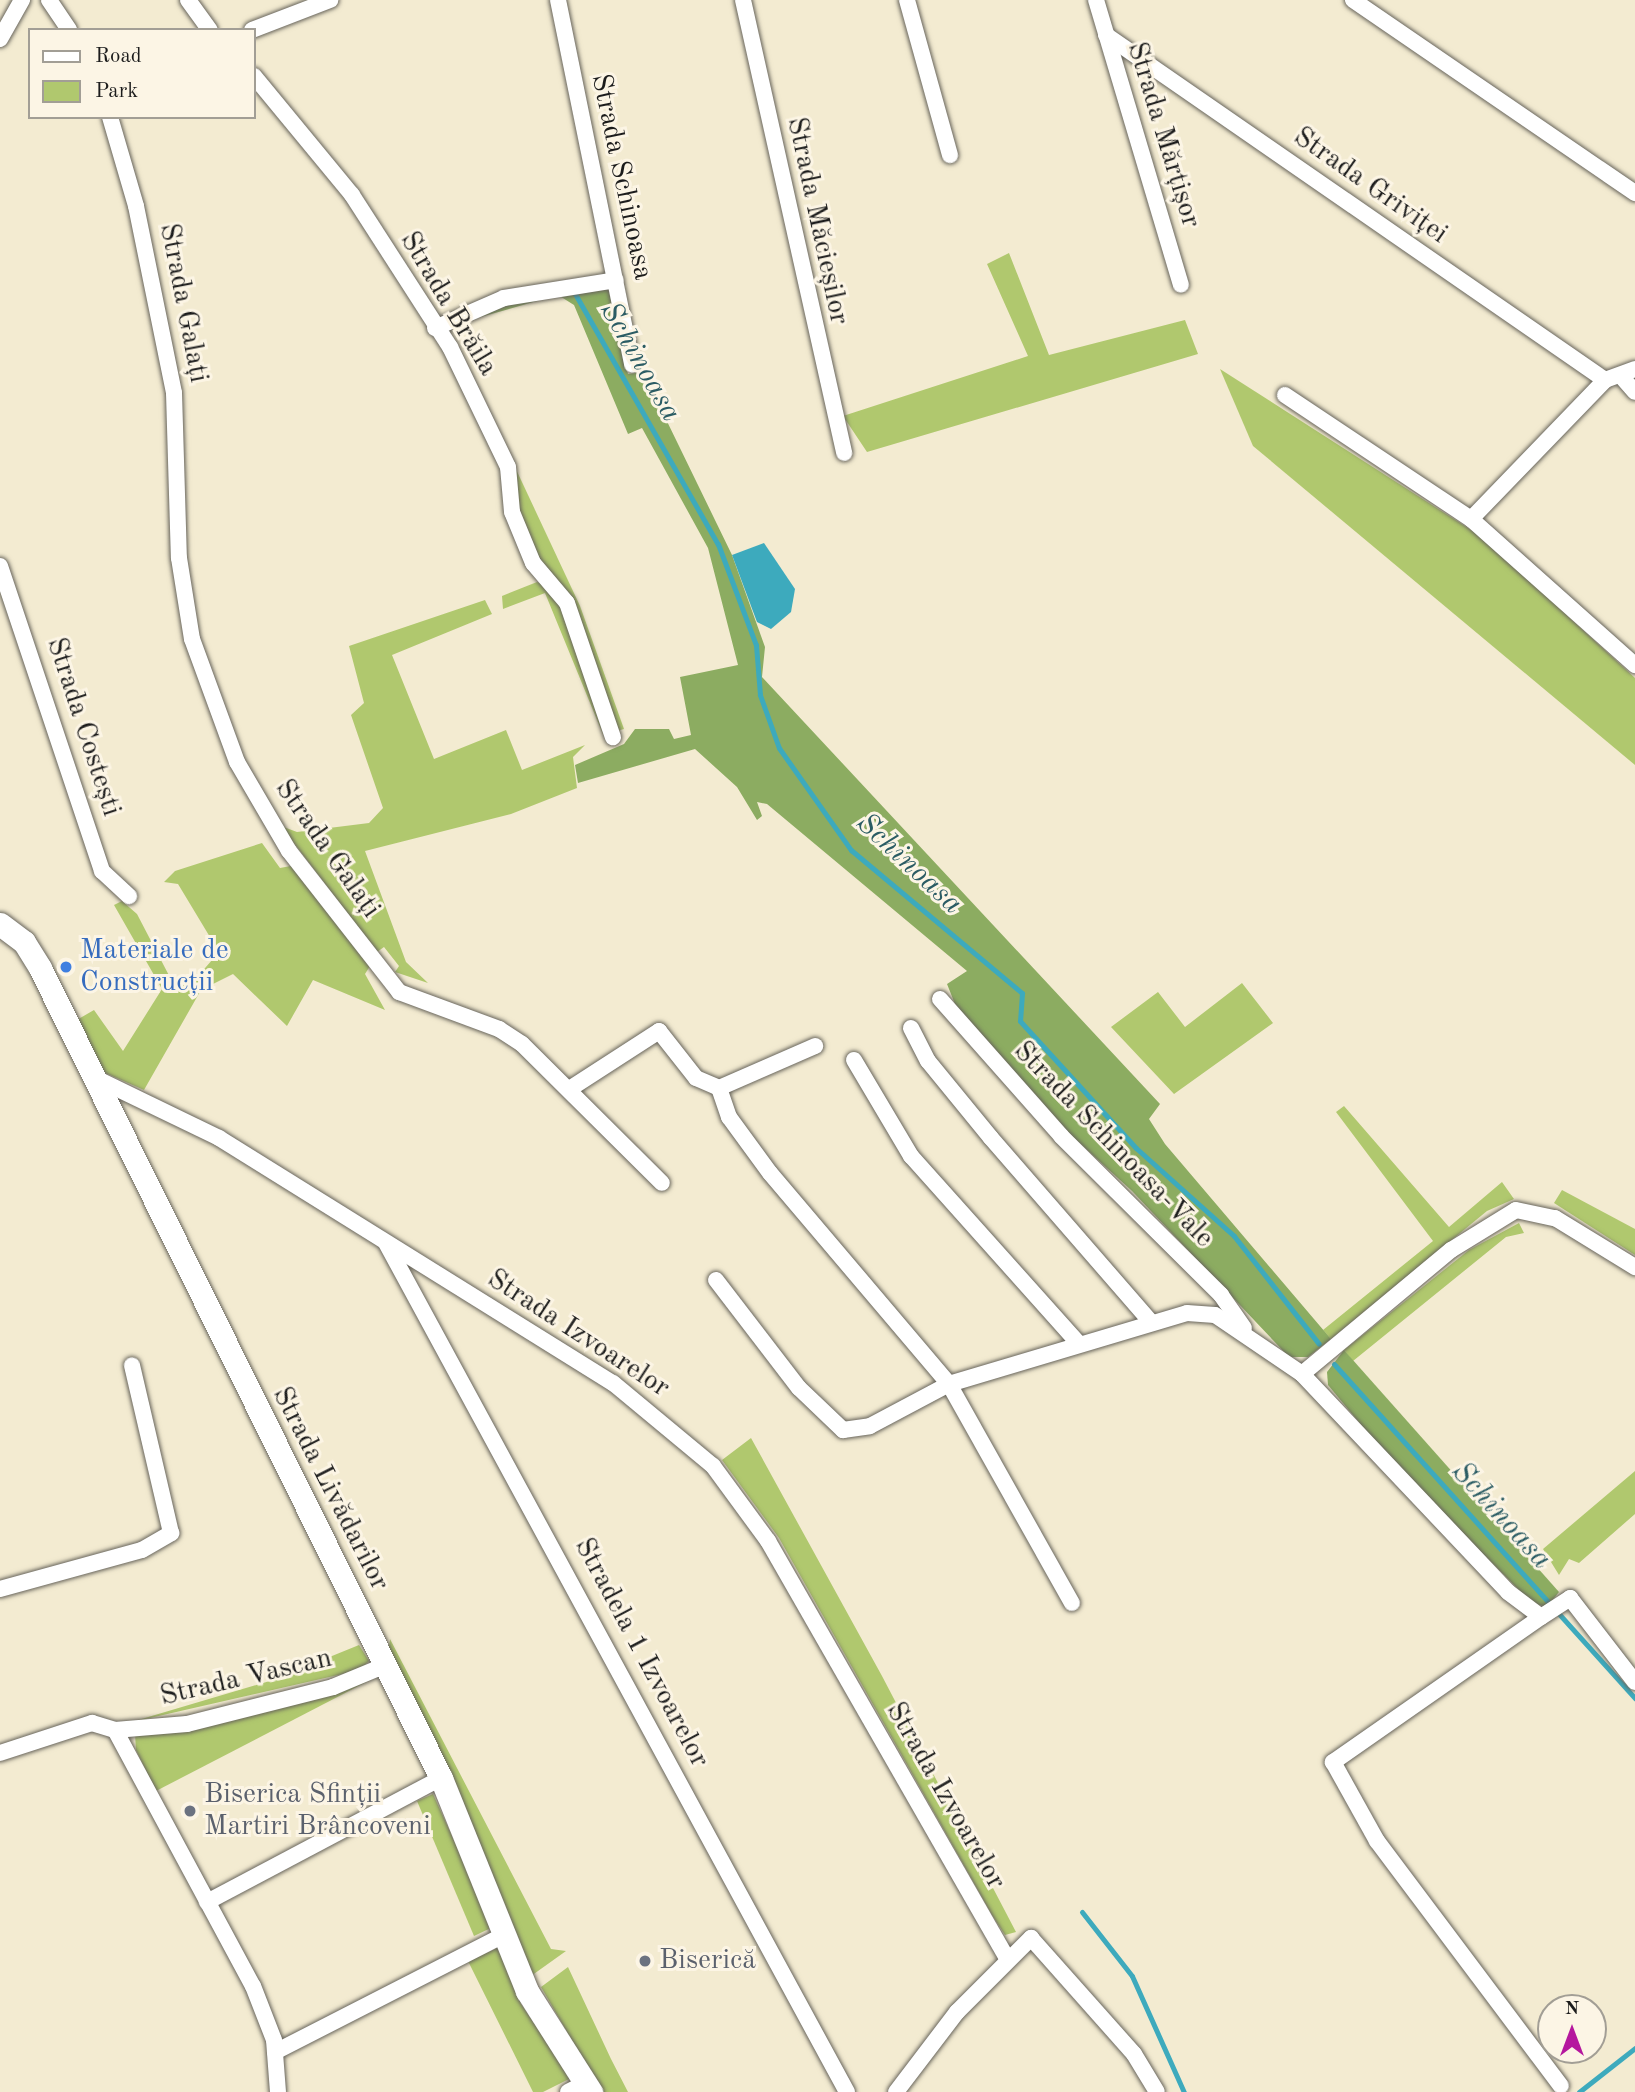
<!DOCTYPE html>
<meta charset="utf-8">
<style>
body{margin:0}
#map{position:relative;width:1635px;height:2092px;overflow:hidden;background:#f3ebd1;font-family:"Old Standard TT",serif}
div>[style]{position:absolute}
.green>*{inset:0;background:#b0c86e}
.forest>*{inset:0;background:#8cac61}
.water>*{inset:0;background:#3daabd}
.stream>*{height:5px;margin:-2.5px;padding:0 2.5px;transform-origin:2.5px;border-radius:2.5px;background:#3daabd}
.roads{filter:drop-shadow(0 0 2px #67645b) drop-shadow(0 0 2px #67645b)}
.street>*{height:16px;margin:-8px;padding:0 8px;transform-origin:8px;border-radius:8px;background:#fff}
.secondary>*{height:23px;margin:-11.5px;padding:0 11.5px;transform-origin:11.5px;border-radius:11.5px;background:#fff}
.dots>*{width:19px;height:19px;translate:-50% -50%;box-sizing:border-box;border:4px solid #fcf5e5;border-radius:50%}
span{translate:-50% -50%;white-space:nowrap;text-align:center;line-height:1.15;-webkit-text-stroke:6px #fcf5e5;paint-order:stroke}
.street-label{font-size:28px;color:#1c1c1c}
.shop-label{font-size:28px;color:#366cbe}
.left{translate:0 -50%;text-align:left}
.worship-label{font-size:28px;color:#5b616d}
.water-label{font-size:30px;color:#2b5c64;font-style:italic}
.legend{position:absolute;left:28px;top:28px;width:228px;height:91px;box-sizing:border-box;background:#fcf5e5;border:2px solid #a29e95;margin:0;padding:9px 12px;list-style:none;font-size:21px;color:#1c1c1c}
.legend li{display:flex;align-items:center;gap:14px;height:35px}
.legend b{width:35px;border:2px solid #a29e95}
.north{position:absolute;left:1537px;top:1994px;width:70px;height:70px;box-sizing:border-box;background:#fcf5e5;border:2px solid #a29e95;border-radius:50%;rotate:0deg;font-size:19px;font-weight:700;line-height:28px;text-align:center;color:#1c1c1c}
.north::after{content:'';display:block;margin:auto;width:24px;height:32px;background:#b5179e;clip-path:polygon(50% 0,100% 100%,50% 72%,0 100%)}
</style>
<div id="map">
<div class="green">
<i style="clip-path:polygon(1009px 253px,1049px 355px,1185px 320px,1198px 354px,867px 452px,843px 416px,1028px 356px,987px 264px)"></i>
<i style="clip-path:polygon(1220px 369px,1482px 537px,1635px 678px,1635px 765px,1253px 446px)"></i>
<i style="clip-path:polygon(514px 465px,580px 606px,624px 729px,617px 731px,518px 511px)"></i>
<i style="clip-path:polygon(537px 582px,552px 589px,564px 612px,604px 737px,545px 593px,503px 609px,502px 596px)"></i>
<i style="clip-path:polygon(485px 600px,492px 614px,392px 655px,434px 759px,506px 730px,522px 770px,585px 745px,573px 757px,577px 788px,511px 814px,365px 851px,406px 962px,428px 983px,395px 972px,399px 966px,384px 947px,377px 952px,281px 826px,297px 832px,369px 823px,383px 808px,351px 715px,364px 703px,349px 646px)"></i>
<i style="clip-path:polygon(262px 843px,280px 868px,296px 865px,370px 966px,365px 974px,385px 1010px,313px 980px,287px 1026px,233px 974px,201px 990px,144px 1090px,103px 1072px,75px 1021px,94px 1010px,123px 1051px,162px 989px,114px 905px,122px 901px,137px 914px,175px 987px,192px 983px,219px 952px,178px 884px,164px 882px,175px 871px)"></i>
<i style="clip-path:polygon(1242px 983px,1273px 1023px,1174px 1094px,1111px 1027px,1158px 992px,1185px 1027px)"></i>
<i style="clip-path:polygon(1344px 1106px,1449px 1227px,1502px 1182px,1514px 1199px,1487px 1211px,1331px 1339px,1323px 1330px,1433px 1241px,1336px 1112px)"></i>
<i style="clip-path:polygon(1562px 1190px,1635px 1229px,1635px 1255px,1554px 1203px)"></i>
<i style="clip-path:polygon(1519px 1223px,1524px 1233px,1506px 1237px,1353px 1361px,1344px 1350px,1469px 1250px)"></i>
<i style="clip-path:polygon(751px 1438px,882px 1676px,1016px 1932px,1005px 1935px,992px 1915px,779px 1538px,722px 1460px)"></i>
<i style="clip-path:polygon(1635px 1471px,1635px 1514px,1579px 1563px,1569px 1559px,1559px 1575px,1543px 1549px)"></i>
<i style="clip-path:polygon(390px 1639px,551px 1949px,566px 1951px,531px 1976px,462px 1799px,388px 1654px)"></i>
<i style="clip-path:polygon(359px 1645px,369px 1661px,360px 1670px,128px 1723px,273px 1680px)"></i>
<i style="clip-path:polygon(374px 1678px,156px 1791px,136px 1750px,135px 1734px)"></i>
<i style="clip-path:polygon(433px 1794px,493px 1927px,474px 1936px,417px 1801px)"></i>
<i style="clip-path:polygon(500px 1947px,521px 2004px,571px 2078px,543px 2092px,533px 2092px,468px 1961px)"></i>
<i style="clip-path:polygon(568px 1967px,611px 2059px,628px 2092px,602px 2092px,541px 1987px)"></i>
</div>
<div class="forest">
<i style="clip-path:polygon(591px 287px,609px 290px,628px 374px,643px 372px,732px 555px,765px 647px,762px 677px,1160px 1104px,1149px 1119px,1165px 1144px,1331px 1339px,1308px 1357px,1289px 1357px,1132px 1191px,1072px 1136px,955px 1004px,947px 984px,967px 971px,767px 804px,757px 802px,762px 816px,757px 820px,737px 787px,695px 749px,578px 783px,575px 765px,624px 744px,635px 729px,669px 729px,674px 739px,691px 735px,680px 677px,738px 665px,708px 548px,642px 428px,628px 434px,574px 305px,558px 295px,463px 322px,485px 310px)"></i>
<i style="clip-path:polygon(1344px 1350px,1559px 1592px,1547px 1607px,1532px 1603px,1392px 1462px,1328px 1385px,1327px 1372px)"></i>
</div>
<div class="water">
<i style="clip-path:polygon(764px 543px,795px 589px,791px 612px,771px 629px,757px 622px,732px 555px)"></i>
</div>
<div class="stream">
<i style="left:574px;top:292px;width:290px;rotate:60.3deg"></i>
<i style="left:718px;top:544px;width:108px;rotate:69.4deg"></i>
<i style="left:756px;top:645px;width:50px;rotate:85.4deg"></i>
<i style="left:760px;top:695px;width:56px;rotate:70.3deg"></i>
<i style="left:779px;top:748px;width:125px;rotate:54.8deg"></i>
<i style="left:851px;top:850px;width:223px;rotate:39.9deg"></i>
<i style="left:1022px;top:993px;width:28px;rotate:94deg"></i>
<i style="left:1020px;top:1021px;width:172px;rotate:47.6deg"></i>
<i style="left:1136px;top:1148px;width:132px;rotate:41.9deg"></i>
<i style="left:1234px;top:1236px;width:137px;rotate:51.8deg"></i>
<i style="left:1334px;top:1364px;width:450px;rotate:48deg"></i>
<i style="left:1082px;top:1912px;width:81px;rotate:52deg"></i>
<i style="left:1132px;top:1976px;width:127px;rotate:65.9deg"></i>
<i style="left:1579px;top:2092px;width:71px;rotate:-38.2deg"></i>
</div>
<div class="roads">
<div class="street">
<i style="left:49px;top:0;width:36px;rotate:56deg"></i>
<i style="left:188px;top:0;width:37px;rotate:54deg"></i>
<i style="left:558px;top:0;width:372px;rotate:78.5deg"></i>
<i style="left:743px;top:0;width:464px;rotate:77.4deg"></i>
<i style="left:907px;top:0;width:161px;rotate:74.5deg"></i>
<i style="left:1096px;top:0;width:297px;rotate:73.4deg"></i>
<i style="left:1353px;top:0;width:342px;rotate:34.4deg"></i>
<i style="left:252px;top:30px;width:84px;rotate:-21deg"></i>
<i style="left:1106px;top:35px;width:607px;rotate:34.66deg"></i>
<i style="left:0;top:39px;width:45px;rotate:-60.6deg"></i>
<i style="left:254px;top:76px;width:154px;rotate:50.5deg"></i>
<i style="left:352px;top:195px;width:181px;rotate:57.2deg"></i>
<i style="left:450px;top:347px;width:133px;rotate:64.2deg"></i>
<i style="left:508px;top:467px;width:45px;rotate:84.9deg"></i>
<i style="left:512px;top:512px;width:55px;rotate:67.6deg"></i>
<i style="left:533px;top:563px;width:52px;rotate:49.6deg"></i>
<i style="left:567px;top:603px;width:142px;rotate:71.1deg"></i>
<i style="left:110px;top:117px;width:93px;rotate:73.7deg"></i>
<i style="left:136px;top:206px;width:191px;rotate:78.5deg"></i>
<i style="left:174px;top:393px;width:165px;rotate:88.3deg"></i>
<i style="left:179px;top:558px;width:82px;rotate:80.9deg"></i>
<i style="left:192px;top:639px;width:131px;rotate:69.9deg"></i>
<i style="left:237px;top:762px;width:103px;rotate:59.7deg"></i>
<i style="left:289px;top:851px;width:179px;rotate:52deg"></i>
<i style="left:399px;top:992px;width:107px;rotate:20.3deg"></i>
<i style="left:499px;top:1029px;width:27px;rotate:33deg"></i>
<i style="left:522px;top:1044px;width:197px;rotate:44.8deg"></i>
<i style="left:435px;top:328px;width:75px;rotate:-23.5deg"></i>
<i style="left:504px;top:298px;width:113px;rotate:-9.1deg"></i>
<i style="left:1621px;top:376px;width:21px;rotate:49deg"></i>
<i style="left:1285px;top:395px;width:224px;rotate:33.7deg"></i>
<i style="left:1471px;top:519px;width:220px;rotate:41.7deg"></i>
<i style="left:1471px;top:519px;width:193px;rotate:-46deg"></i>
<i style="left:1605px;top:380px;width:32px;rotate:-20deg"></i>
<i style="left:0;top:566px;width:322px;rotate:71.5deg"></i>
<i style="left:102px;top:871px;width:37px;rotate:43deg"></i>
<i style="left:940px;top:999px;width:183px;rotate:48.5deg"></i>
<i style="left:1061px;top:1136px;width:226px;rotate:44.8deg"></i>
<i style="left:1221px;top:1295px;width:40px;rotate:55.1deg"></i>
<i style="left:911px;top:1028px;width:37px;rotate:63deg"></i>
<i style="left:928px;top:1061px;width:99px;rotate:50.7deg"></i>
<i style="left:991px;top:1138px;width:245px;rotate:49deg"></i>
<i style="left:854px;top:1060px;width:112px;rotate:59.3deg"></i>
<i style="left:911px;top:1156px;width:252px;rotate:48.2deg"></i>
<i style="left:93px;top:1077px;width:140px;rotate:25.8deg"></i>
<i style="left:219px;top:1138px;width:464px;rotate:31.9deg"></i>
<i style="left:613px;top:1383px;width:130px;rotate:39.7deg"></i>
<i style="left:713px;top:1466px;width:93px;rotate:53.7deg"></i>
<i style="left:768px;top:1541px;width:481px;rotate:60.2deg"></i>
<i style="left:571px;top:1088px;width:105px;rotate:-32.9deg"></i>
<i style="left:659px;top:1031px;width:60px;rotate:51.8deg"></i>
<i style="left:696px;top:1078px;width:25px;rotate:23deg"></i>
<i style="left:719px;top:1088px;width:105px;rotate:-23.6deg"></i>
<i style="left:719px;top:1088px;width:31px;rotate:71deg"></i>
<i style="left:729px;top:1117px;width:69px;rotate:53.8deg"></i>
<i style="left:770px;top:1173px;width:277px;rotate:49.7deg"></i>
<i style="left:949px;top:1384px;width:251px;rotate:60.7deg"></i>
<i style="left:386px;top:1243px;width:966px;rotate:61.5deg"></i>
<i style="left:716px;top:1280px;width:136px;rotate:52.5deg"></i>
<i style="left:799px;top:1388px;width:61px;rotate:43.7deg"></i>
<i style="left:843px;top:1430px;width:27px;rotate:-8deg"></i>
<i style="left:870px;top:1426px;width:89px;rotate:-28deg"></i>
<i style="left:949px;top:1384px;width:248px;rotate:-16.6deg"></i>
<i style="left:1187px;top:1313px;width:28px;rotate:4deg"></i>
<i style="left:1215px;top:1315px;width:105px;rotate:34.1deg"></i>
<i style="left:1302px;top:1374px;width:300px;rotate:46.6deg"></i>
<i style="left:1508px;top:1592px;width:41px;rotate:37.1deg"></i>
<i style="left:1541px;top:1617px;width:35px;rotate:-33deg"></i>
<i style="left:1570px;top:1598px;width:106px;rotate:52.3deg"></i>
<i style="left:1302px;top:1374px;width:194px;rotate:-39.8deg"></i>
<i style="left:1451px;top:1250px;width:76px;rotate:-31.6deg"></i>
<i style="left:1516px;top:1210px;width:40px;rotate:12deg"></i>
<i style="left:1555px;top:1218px;width:94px;rotate:31.5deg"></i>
<i style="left:0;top:1589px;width:147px;rotate:-15.4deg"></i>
<i style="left:142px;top:1550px;width:34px;rotate:-30deg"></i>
<i style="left:171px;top:1533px;width:172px;rotate:-103.1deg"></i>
<i style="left:1541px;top:1617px;width:254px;rotate:145.1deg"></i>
<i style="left:1333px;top:1762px;width:90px;rotate:60.9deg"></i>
<i style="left:1377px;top:1841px;width:306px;rotate:53.1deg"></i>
<i style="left:115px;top:1730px;width:291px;rotate:61.7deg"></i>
<i style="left:253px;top:1986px;width:58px;rotate:68.7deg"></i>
<i style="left:274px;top:2040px;width:52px;rotate:85.6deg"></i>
<i style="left:115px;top:1730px;width:72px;rotate:-4.8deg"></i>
<i style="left:187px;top:1724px;width:151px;rotate:-14.2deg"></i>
<i style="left:333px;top:1687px;width:57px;rotate:-22.5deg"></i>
<i style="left:0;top:1753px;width:97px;rotate:-18.1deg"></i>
<i style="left:92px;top:1723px;width:24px;rotate:17deg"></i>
<i style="left:207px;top:1902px;width:265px;rotate:-27.9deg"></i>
<i style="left:275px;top:2052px;width:259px;rotate:-27.1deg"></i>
<i style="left:568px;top:2092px;width:20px;rotate:-27deg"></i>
<i style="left:896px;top:2092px;width:101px;rotate:-52.7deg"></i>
<i style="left:957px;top:2012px;width:105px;rotate:-45deg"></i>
<i style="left:1031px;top:1938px;width:155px;rotate:48.4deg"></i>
<i style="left:1134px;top:2054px;width:44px;rotate:58.8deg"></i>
</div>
<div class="secondary">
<i style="left:0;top:924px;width:30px;rotate:37deg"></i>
<i style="left:24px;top:942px;width:31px;rotate:58deg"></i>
<i style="left:40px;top:968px;width:904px;rotate:63.66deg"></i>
<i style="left:441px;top:1778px;width:230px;rotate:68deg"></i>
<i style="left:527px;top:1991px;width:120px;rotate:57.6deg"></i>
</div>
</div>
<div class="dots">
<i style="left:66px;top:967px;background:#3f7fe0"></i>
<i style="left:190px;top:1811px;background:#6b7280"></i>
<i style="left:645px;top:1961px;background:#6b7280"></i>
</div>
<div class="street-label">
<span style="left:1163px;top:135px;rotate:73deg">Strada Mărțișor</span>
<span style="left:621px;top:177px;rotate:78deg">Strada Schinoasa</span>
<span style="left:1370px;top:186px;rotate:35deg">Strada Griviței</span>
<span style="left:817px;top:221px;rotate:78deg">Strada Măcieșilor</span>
<span style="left:183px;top:303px;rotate:79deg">Strada Galați</span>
<span style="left:448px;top:304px;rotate:59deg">Strada Brăila</span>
<span style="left:83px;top:727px;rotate:72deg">Strada Costești</span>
<span style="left:327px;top:849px;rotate:55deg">Strada Galați</span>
<span style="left:1113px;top:1145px;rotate:46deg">Strada Schinoasa-Vale</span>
<span style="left:578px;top:1334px;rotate:33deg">Strada Izvoarelor</span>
<span style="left:330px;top:1489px;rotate:63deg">Strada Livădarilor</span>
<span style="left:641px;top:1653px;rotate:62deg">Stradela 1 Izvoarelor</span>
<span style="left:246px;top:1678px;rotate:-13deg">Strada Vascan</span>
<span style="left:945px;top:1796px;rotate:60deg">Strada Izvoarelor</span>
</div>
<div class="shop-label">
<span class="left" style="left:80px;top:967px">Materiale de<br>Construcții</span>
</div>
<div class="worship-label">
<span class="left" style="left:204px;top:1811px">Biserica Sfinții<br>Martiri Brâncoveni</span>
<span class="left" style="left:659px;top:1961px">Biserică</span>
</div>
<div class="water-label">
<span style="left:640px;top:362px;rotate:60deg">Schinoasa</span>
<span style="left:909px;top:864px;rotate:43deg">Schinoasa</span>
<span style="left:1501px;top:1516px;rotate:48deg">Schinoasa</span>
</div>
<ul class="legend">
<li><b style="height:9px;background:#fff"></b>Road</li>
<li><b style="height:19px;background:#b0c86e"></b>Park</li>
</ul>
<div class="north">N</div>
</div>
